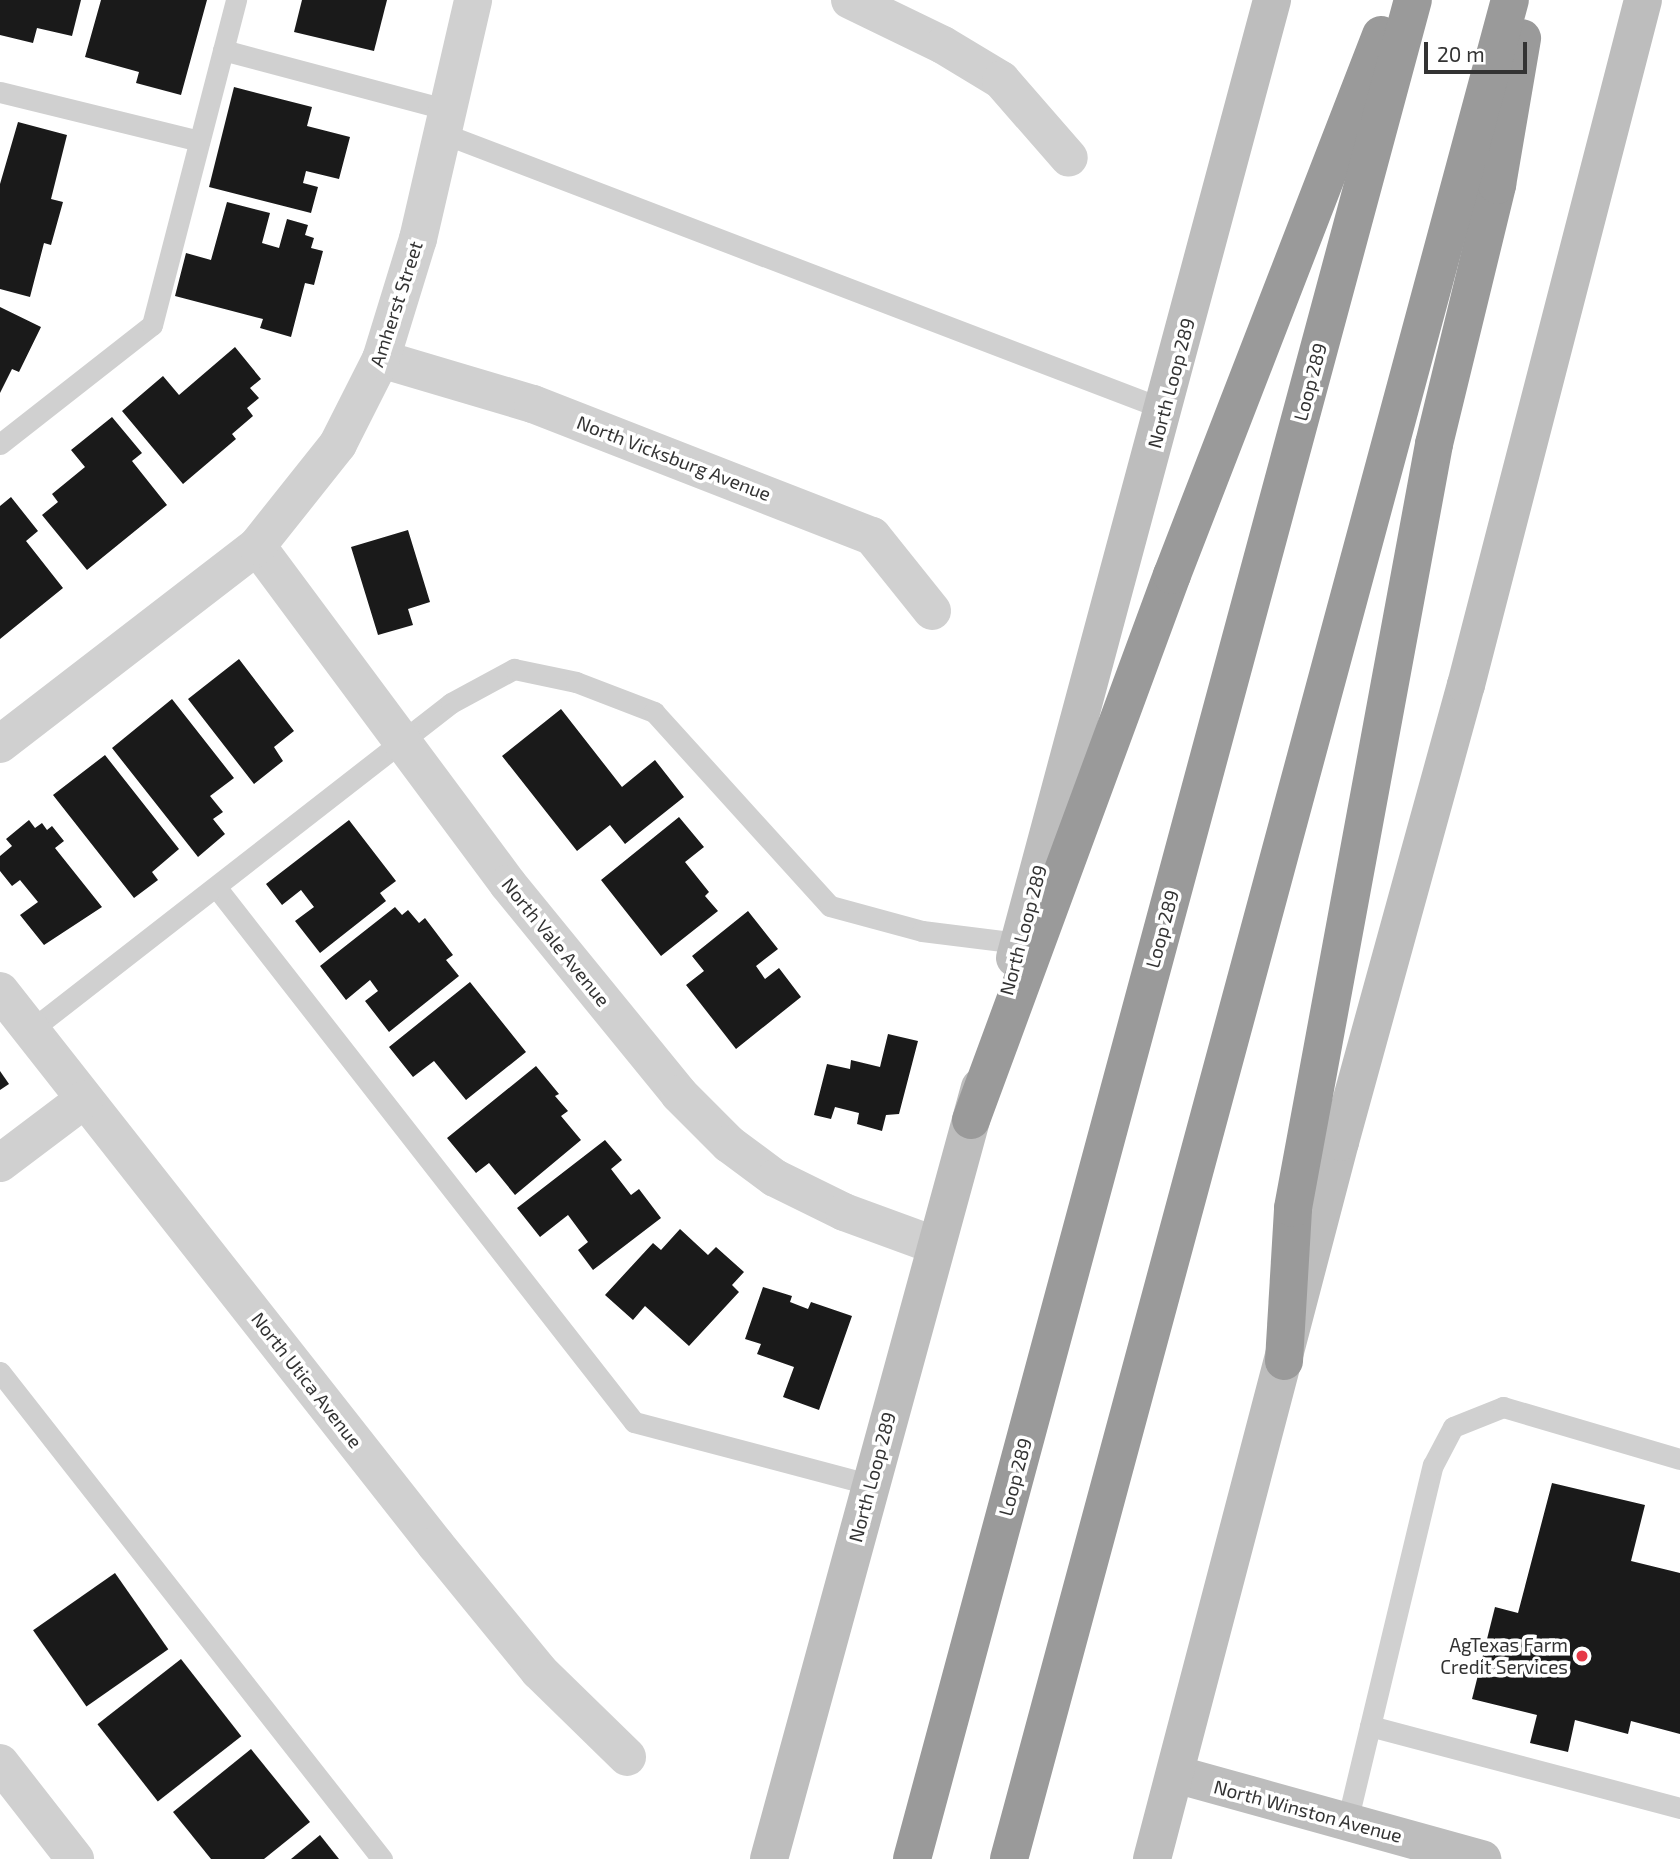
<!DOCTYPE html>
<style>
body{margin:0}
#map{position:relative;width:1680px;height:1859px;overflow:hidden;background:#fff;font-family:"Exo 2",sans-serif}
div>[style]{position:absolute}
.building>*{inset:0;background:#1a1a1a;transform-origin:0 0}
.lane>*{height:21px;margin:-10.5px;padding:0 10.5px;transform-origin:10.5px;border-radius:10.5px;background:#d0d0d0}
.street>*{height:38px;margin:-19px;padding:0 19px;transform-origin:19px;border-radius:19px;background:#d0d0d0}
.secondary>*{height:38px;margin:-19px;padding:0 19px;transform-origin:19px;border-radius:19px;background:#bdbdbd}
.highway>*{height:38px;margin:-19px;padding:0 19px;transform-origin:19px;border-radius:19px;background:#9a9a9a}
.dots>*{width:19px;height:19px;translate:-50% -50%;box-sizing:border-box;border:4px solid #fff;border-radius:50%}
span{translate:-50% -50%;white-space:nowrap;text-align:center;line-height:1.15;-webkit-text-stroke:7px #fff;paint-order:stroke}
.street-label{font-size:19px;color:#333}
.poi-label{font-size:19px;color:#333}
.right{translate:-100% -50%;text-align:right}
.scale{position:absolute;left:1424px;top:42px;width:103px;height:32px;box-sizing:border-box;border:4px solid #333;border-top:0;padding-left:9px;font-size:21px;line-height:24px;white-space:nowrap;color:#333;-webkit-text-stroke:5px #fff;paint-order:stroke}
</style>
<div id="map">
<div class="building">
<i style="clip-path:polygon(0 0,81px 0,72px 36px,37px 28px,33px 43px,0 35px)"></i>
<i style="clip-path:polygon(101px 0,207px 0,181px 95px,136px 83px,139px 72px,85px 57px)"></i>
<i style="clip-path:polygon(302px 0,387px 0,374px 51px,294px 32px)"></i>
<i style="clip-path:polygon(234px 87px,312px 107px,307px 126px,350px 137px,339px 179px,306px 171px,303px 183px,318px 187px,311px 213px,209px 187px)"></i>
<i style="clip-path:polygon(18px 122px,67px 135px,51px 199px,63px 202px,51px 245px,44px 243px,30px 297px,0 289px,0 184px)"></i>
<i style="clip-path:polygon(227px 202px,270px 213px,262px 243px,279px 248px,287px 219px,308px 225px,305px 235px,314px 238px,311px 248px,323px 251px,314px 285px,305px 283px,291px 337px,260px 328px,263px 319px,175px 296px,186px 253px,211px 260px)"></i>
<i style="clip-path:polygon(0 307px,41px 327px,19px 372px,12px 369px,0 393px)"></i>
<i style="clip-path:polygon(235px 347px,261px 379px,250px 388px,259px 398px,247px 408px,253px 416px,232px 434px,236px 439px,183px 484px,122px 411px,163px 376px,179px 395px)"></i>
<i style="clip-path:polygon(112px 417px,142px 453px,132px 461px,167px 505px,87px 570px,42px 515px,58px 502px,52px 494px,85px 467px,71px 450px)"></i>
<i style="clip-path:polygon(11px 497px,38px 531px,26px 541px,63px 588px,0 639px,0 506px)"></i>
<i style="clip-path:polygon(408px 530px,430px 602px,408px 609px,413px 625px,378px 635px,351px 547px)"></i>
<i style="clip-path:polygon(239px 659px,294px 731px,274px 747px,283px 761px,254px 784px,188px 699px)"></i>
<i style="clip-path:polygon(172px 699px,234px 778px,210px 796px,223px 812px,213px 819px,225px 834px,198px 857px,112px 748px)"></i>
<i style="clip-path:polygon(561px 709px,622px 787px,655px 760px,684px 797px,625px 844px,610px 825px,577px 851px,502px 756px)"></i>
<i style="clip-path:polygon(105px 755px,179px 849px,152px 872px,158px 880px,134px 898px,53px 795px)"></i>
<i style="clip-path:polygon(679px 817px,704px 847px,685px 862px,709px 892px,705px 896px,718px 911px,661px 956px,601px 880px)"></i>
<i style="clip-path:polygon(29px 820px,35px 828px,42px 823px,47px 830px,52px 826px,64px 841px,55px 848px,102px 907px,44px 945px,20px 915px,38px 902px,20px 880px,12px 886px,0 871px,0 856px,12px 846px,6px 839px)"></i>
<i style="clip-path:polygon(349px 820px,396px 881px,380px 893px,386px 901px,320px 953px,295px 921px,314px 907px,301px 890px,282px 905px,266px 884px)"></i>
<i style="clip-path:polygon(395px 907px,402px 915px,408px 910px,419px 923px,425px 918px,453px 955px,446px 960px,459px 976px,389px 1032px,365px 1001px,378px 991px,370px 980px,346px 1000px,320px 966px)"></i>
<i style="clip-path:polygon(748px 911px,778px 949px,756px 966px,765px 979px,779px 968px,801px 997px,736px 1049px,686px 985px,704px 971px,692px 956px)"></i>
<i style="clip-path:polygon(470px 982px,526px 1052px,466px 1100px,434px 1061px,413px 1077px,389px 1047px)"></i>
<i style="clip-path:polygon(888px 1034px,918px 1041px,899px 1114px,886px 1115px,882px 1131px,857px 1124px,859px 1113px,835px 1107px,831px 1119px,814px 1115px,827px 1064px,850px 1069px,851px 1060px,880px 1067px)"></i>
<i style="clip-path:polygon(536px 1066px,559px 1094px,555px 1096px,568px 1111px,561px 1116px,581px 1140px,515px 1195px,489px 1163px,476px 1173px,447px 1138px)"></i>
<i style="clip-path:polygon(0 1071px,9px 1084px,0 1090px)"></i>
<i style="clip-path:polygon(605px 1140px,622px 1160px,611px 1169px,631px 1195px,639px 1189px,661px 1218px,593px 1270px,578px 1250px,588px 1242px,568px 1215px,540px 1237px,517px 1208px)"></i>
<i style="clip-path:polygon(680px 1229px,708px 1255px,716px 1247px,744px 1272px,732px 1285px,739px 1292px,689px 1346px,645px 1306px,633px 1320px,605px 1295px,653px 1243px,661px 1250px)"></i>
<i style="clip-path:polygon(763px 1287px,792px 1296px,790px 1302px,808px 1309px,811px 1302px,852px 1316px,819px 1410px,783px 1397px,794px 1367px,757px 1354px,761px 1344px,745px 1339px)"></i>
<i style="clip-path:polygon(1552px 1483px,1645px 1505px,1631px 1561px,1680px 1573px,1680px 1734px,1631px 1721px,1628px 1734px,1575px 1720px,1568px 1752px,1530px 1743px,1537px 1715px,1472px 1699px,1495px 1607px,1518px 1613px)"></i>
<i style="left:115px;top:1573px;width:93px;height:100px;rotate:55deg"></i>
<i style="left:181px;top:1659px;width:98px;height:106px;rotate:52deg"></i>
<i style="clip-path:polygon(251px 1749px,310px 1822px,264px 1859px,211px 1859px,173px 1812px)"></i>
<i style="clip-path:polygon(320px 1835px,339px 1859px,291px 1859px)"></i>
</div>
<div class="lane">
<i style="left:223px;top:50px;width:233px;rotate:14.9deg"></i>
<i style="left:0;top:92px;width:205px;rotate:13.8deg"></i>
<i style="left:442px;top:133px;width:773px;rotate:20.92deg"></i>
<i style="left:0;top:444px;width:193px;rotate:-38.1deg"></i>
<i style="left:152px;top:325px;width:336px;rotate:-75.5deg"></i>
<i style="left:216px;top:887px;width:679px;rotate:52deg"></i>
<i style="left:634px;top:1422px;width:243px;rotate:14.8deg"></i>
<i style="left:31px;top:1030px;width:532px;rotate:-37.9deg"></i>
<i style="left:451px;top:703px;width:72px;rotate:-28.4deg"></i>
<i style="left:514px;top:669px;width:63px;rotate:11.8deg"></i>
<i style="left:576px;top:682px;width:84px;rotate:21deg"></i>
<i style="left:654px;top:712px;width:262px;rotate:47.8deg"></i>
<i style="left:830px;top:906px;width:95px;rotate:15.2deg"></i>
<i style="left:922px;top:931px;width:98px;rotate:7.1deg"></i>
<i style="left:0;top:1372px;width:619px;rotate:51.89deg"></i>
<i style="left:1370px;top:1726px;width:321px;rotate:14.8deg"></i>
<i style="left:1347px;top:1822px;width:367px;rotate:-76.5deg"></i>
<i style="left:1433px;top:1465px;width:43px;rotate:-62.2deg"></i>
<i style="left:1453px;top:1427px;width:54px;rotate:-21.8deg"></i>
<i style="left:1503px;top:1407px;width:184px;rotate:16.4deg"></i>
</div>
<div class="street">
<i style="left:850px;top:0;width:103px;rotate:25.8deg"></i>
<i style="left:943px;top:45px;width:68px;rotate:31.1deg"></i>
<i style="left:1001px;top:80px;width:103px;rotate:48.9deg"></i>
<i style="left:381px;top:359px;width:159px;rotate:16.5deg"></i>
<i style="left:533px;top:404px;width:364px;rotate:21.3deg"></i>
<i style="left:872px;top:536px;width:96px;rotate:51.3deg"></i>
<i style="left:257px;top:546px;width:421px;rotate:53.4deg"></i>
<i style="left:508px;top:884px;width:271px;rotate:50.8deg"></i>
<i style="left:679px;top:1094px;width:71px;rotate:45deg"></i>
<i style="left:729px;top:1144px;width:57px;rotate:36.5deg"></i>
<i style="left:775px;top:1178px;width:77px;rotate:26.2deg"></i>
<i style="left:844px;top:1212px;width:96px;rotate:20.1deg"></i>
<i style="left:0;top:744px;width:324px;rotate:-37.6deg"></i>
<i style="left:257px;top:546px;width:130px;rotate:-51.5deg"></i>
<i style="left:338px;top:444px;width:95px;rotate:-63.2deg"></i>
<i style="left:381px;top:359px;width:126px;rotate:-72.9deg"></i>
<i style="left:418px;top:239px;width:245px;rotate:-77deg"></i>
<i style="left:0;top:991px;width:705px;rotate:51.8deg"></i>
<i style="left:436px;top:1545px;width:163px;rotate:50.7deg"></i>
<i style="left:539px;top:1671px;width:123px;rotate:44.3deg"></i>
<i style="left:0;top:1163px;width:106px;rotate:-37deg"></i>
<i style="left:0;top:1763px;width:122px;rotate:52deg"></i>
</div>
<div class="secondary">
<i style="left:1015px;top:958px;width:992px;rotate:-74.98deg"></i>
<i style="left:1175px;top:1774px;width:319px;rotate:15.5deg"></i>
<i style="left:769px;top:1859px;width:800px;rotate:-74.71deg"></i>
<i style="left:1152px;top:1859px;width:741px;rotate:-75.31deg"></i>
<i style="left:1340px;top:1142px;width:474px;rotate:-74.6deg"></i>
<i style="left:1466px;top:685px;width:707px;rotate:-75.51deg"></i>
</div>
<div class="highway">
<i style="left:971px;top:1120px;width:581px;rotate:-69.76deg"></i>
<i style="left:1172px;top:575px;width:579px;rotate:-68.84deg"></i>
<i style="left:1284px;top:1361px;width:153px;rotate:-86.6deg"></i>
<i style="left:1293px;top:1208px;width:777px;rotate:-79.54deg"></i>
<i style="left:1434px;top:444px;width:267px;rotate:-76.3deg"></i>
<i style="left:1497px;top:185px;width:149px;rotate:-80.3deg"></i>
<i style="left:912px;top:1859px;width:1925px;rotate:-74.92deg"></i>
<i style="left:1009px;top:1859px;width:1925px;rotate:-74.92deg"></i>
</div>
<div class="dots">
<i style="left:1582px;top:1656px;background:#e63946"></i>
</div>
<div class="street-label">
<span style="left:396px;top:304px;rotate:-72deg">Amherst Street</span>
<span style="left:1310px;top:382px;rotate:-75deg">Loop 289</span>
<span style="left:1171px;top:383px;rotate:-75deg">North Loop 289</span>
<span style="left:674px;top:458px;rotate:21deg">North Vicksburg Avenue</span>
<span style="left:1162px;top:929px;rotate:-75deg">Loop 289</span>
<span style="left:1023px;top:930px;rotate:-75deg">North Loop 289</span>
<span style="left:556px;top:942px;rotate:51deg">North Vale Avenue</span>
<span style="left:307px;top:1380px;rotate:52deg">North Utica Avenue</span>
<span style="left:872px;top:1477px;rotate:-75deg">North Loop 289</span>
<span style="left:1015px;top:1477px;rotate:-75deg">Loop 289</span>
<span style="left:1308px;top:1811px;rotate:15deg">North Winston Avenue</span>
</div>
<div class="poi-label">
<span class="right" style="left:1568px;top:1656px">AgTexas Farm<br>Credit Services</span>
</div>
<div class="scale">20 m</div>
</div>
